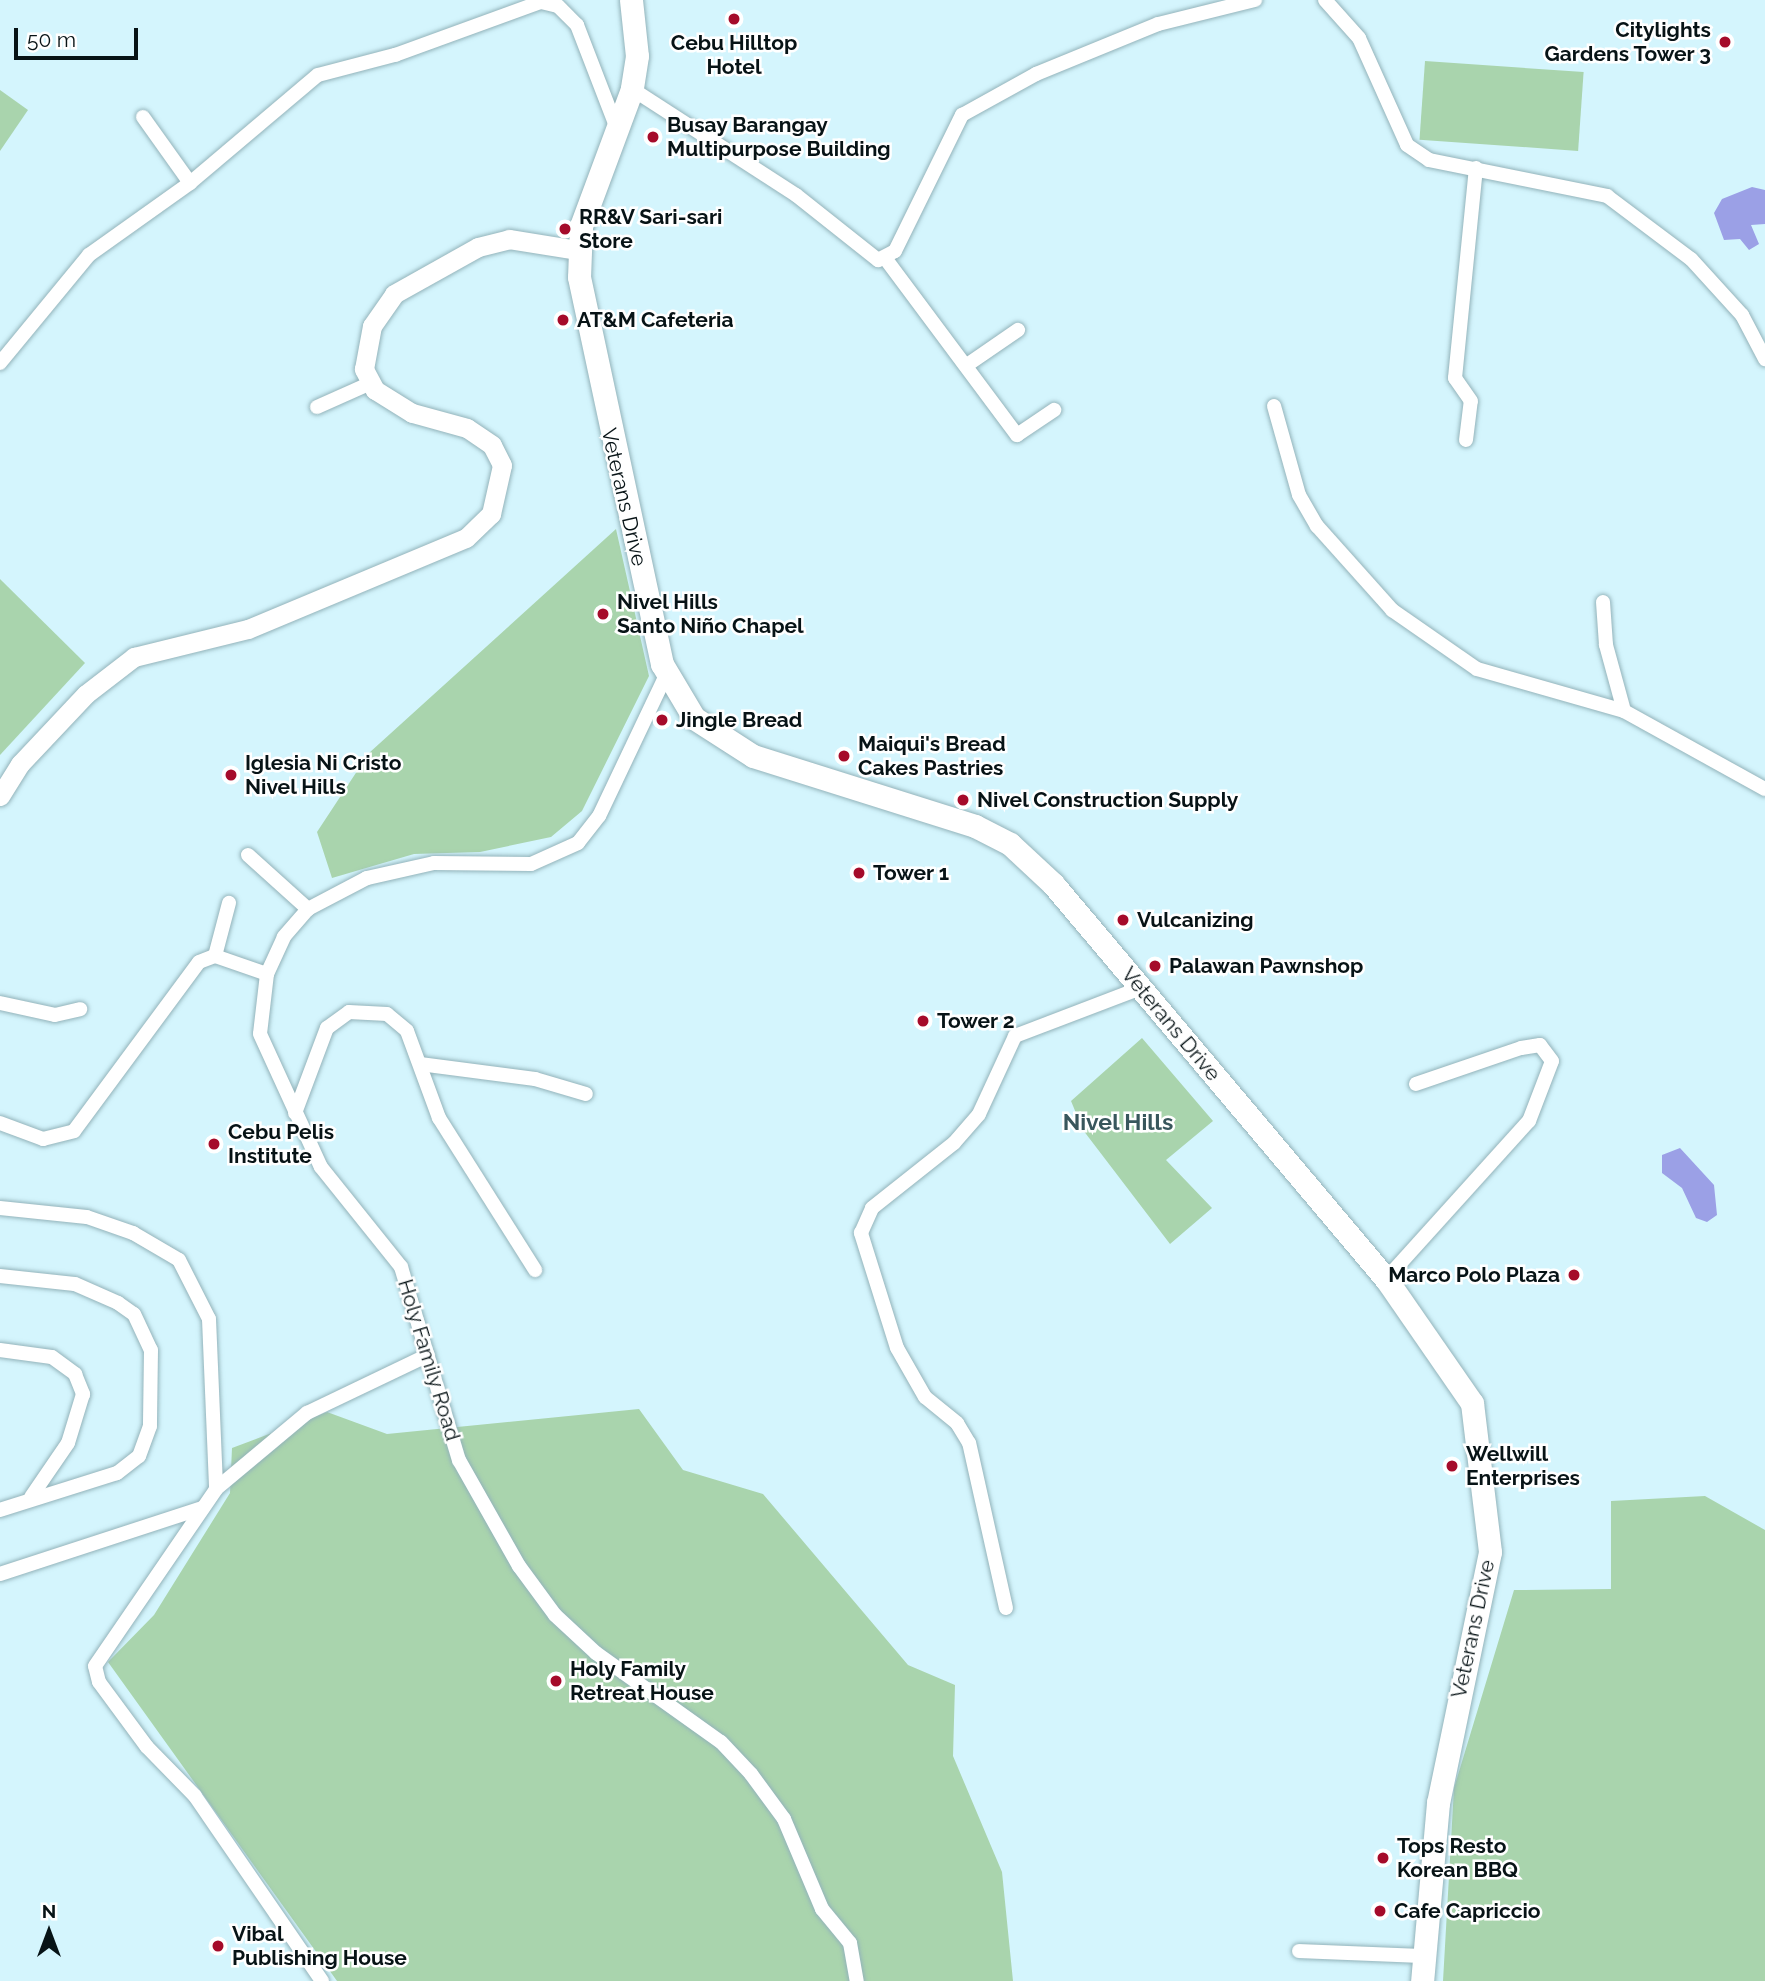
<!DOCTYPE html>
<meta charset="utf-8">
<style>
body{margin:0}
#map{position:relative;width:1765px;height:1981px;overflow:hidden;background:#d4f5fd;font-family:Raleway,sans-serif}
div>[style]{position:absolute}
.green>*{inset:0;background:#a9d4ad;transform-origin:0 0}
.water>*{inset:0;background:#9ba0e6}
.roads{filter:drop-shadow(0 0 2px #93b3ba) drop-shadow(0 0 2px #93b3ba)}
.minor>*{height:14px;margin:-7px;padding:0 7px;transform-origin:7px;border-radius:7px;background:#fff}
.tertiary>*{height:19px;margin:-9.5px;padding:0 9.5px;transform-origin:9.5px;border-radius:9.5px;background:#fff}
.primary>*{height:23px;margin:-11.5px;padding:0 11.5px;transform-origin:11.5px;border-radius:11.5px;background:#fff}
.dots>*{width:19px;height:19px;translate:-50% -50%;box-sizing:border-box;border:4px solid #fff;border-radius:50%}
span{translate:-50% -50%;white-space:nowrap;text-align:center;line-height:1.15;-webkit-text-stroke:5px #fff;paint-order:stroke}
.poi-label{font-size:21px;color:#071316;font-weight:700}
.right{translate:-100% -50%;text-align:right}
.left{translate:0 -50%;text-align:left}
.street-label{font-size:21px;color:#071316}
.neighbourhood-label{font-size:23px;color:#38565c;font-weight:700}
.north{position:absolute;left:14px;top:1897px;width:70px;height:70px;-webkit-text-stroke:5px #fff;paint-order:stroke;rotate:0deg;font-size:19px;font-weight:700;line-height:28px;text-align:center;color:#071316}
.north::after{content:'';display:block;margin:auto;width:24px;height:32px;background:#071316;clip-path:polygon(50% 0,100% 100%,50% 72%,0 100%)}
.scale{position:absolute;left:14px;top:28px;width:124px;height:32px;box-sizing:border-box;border:4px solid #071316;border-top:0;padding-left:9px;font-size:21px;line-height:24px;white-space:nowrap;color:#071316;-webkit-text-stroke:5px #fff;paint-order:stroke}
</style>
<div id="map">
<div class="green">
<i style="left:1425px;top:61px;width:159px;height:79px;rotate:4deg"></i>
<i style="clip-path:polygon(0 90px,28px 110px,0 151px)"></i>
<i style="clip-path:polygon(616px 529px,649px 676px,582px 811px,551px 837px,480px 852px,414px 854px,332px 878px,317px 832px,369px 753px)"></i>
<i style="clip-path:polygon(0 579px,85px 663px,0 755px)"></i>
<i style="clip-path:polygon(1142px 1038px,1213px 1121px,1166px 1160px,1212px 1208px,1170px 1244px,1083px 1130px,1071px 1101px)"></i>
<i style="clip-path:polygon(639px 1409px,683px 1470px,763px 1494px,908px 1665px,955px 1685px,953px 1756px,1002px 1872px,1013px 1981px,337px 1981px,108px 1662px,154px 1615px,230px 1493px,232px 1448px,327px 1412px,387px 1434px)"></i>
<i style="clip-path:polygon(1705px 1496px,1765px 1530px,1765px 1981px,1443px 1981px,1454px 1788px,1514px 1590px,1611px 1589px,1611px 1501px)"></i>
</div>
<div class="water">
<i style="clip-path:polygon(1752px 187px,1765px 190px,1765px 224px,1751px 225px,1759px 244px,1749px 250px,1740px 239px,1724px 240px,1714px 213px,1722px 199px)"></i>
<i style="clip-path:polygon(1680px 1148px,1714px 1185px,1717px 1215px,1707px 1222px,1696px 1218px,1682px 1188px,1662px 1173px,1662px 1155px)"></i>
</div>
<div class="roads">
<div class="minor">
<i style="left:1325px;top:0;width:51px;rotate:48.2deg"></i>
<i style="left:1359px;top:38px;width:117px;rotate:65.8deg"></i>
<i style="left:1407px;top:145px;width:27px;rotate:34deg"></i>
<i style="left:1429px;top:160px;width:182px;rotate:11.4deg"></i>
<i style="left:1607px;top:196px;width:105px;rotate:36.9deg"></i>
<i style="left:1691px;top:259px;width:76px;rotate:47.7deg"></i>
<i style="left:1742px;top:315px;width:50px;rotate:62.4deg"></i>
<i style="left:632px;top:89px;width:195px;rotate:32.9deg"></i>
<i style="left:796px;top:195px;width:105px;rotate:38.4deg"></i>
<i style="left:878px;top:260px;width:19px;rotate:-28deg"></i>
<i style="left:895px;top:251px;width:152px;rotate:-63.8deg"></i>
<i style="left:962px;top:115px;width:85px;rotate:-29deg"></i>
<i style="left:1036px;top:74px;width:132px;rotate:-22.3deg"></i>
<i style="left:1158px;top:24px;width:100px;rotate:-13.9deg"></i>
<i style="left:143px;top:117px;width:81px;rotate:54.5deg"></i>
<i style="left:885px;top:258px;width:221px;rotate:53.3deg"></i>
<i style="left:1017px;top:435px;width:45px;rotate:-34deg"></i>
<i style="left:0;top:363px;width:140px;rotate:-50.5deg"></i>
<i style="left:89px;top:255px;width:124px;rotate:-35.5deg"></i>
<i style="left:190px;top:183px;width:167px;rotate:-40.2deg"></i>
<i style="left:318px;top:75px;width:80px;rotate:-14.6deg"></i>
<i style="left:395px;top:55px;width:155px;rotate:-20deg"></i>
<i style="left:541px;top:2px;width:17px;rotate:13deg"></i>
<i style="left:558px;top:6px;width:27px;rotate:45deg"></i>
<i style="left:577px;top:25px;width:108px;rotate:68.9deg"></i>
<i style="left:967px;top:365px;width:62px;rotate:-34.5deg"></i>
<i style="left:1274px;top:406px;width:92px;rotate:74.3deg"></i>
<i style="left:1299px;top:495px;width:36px;rotate:60deg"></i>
<i style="left:1317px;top:526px;width:113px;rotate:48.2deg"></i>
<i style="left:1392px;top:610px;width:103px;rotate:34.8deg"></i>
<i style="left:1477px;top:669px;width:153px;rotate:15.9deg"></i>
<i style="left:1624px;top:711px;width:161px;rotate:29deg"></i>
<i style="left:317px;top:407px;width:59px;rotate:-24deg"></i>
<i style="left:1466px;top:440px;width:39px;rotate:-83deg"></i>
<i style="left:1471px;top:401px;width:28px;rotate:-125deg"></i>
<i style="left:1455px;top:378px;width:211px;rotate:-84.3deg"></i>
<i style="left:1603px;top:602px;width:43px;rotate:86deg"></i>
<i style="left:1606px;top:645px;width:68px;rotate:74.7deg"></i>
<i style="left:667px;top:673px;width:158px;rotate:115.4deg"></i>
<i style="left:599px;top:816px;width:34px;rotate:128deg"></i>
<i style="left:578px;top:843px;width:51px;rotate:155.9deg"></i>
<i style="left:531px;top:864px;width:97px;rotate:-179.4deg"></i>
<i style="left:434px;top:863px;width:69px;rotate:167.4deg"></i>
<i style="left:367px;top:878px;width:67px;rotate:152.3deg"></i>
<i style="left:308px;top:909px;width:37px;rotate:131deg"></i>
<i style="left:284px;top:937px;width:41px;rotate:114.7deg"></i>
<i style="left:267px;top:974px;width:60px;rotate:96.7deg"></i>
<i style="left:260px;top:1034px;width:146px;rotate:65.4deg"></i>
<i style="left:321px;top:1167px;width:128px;rotate:51.3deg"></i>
<i style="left:401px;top:1267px;width:202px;rotate:73.3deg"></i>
<i style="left:459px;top:1460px;width:122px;rotate:60.5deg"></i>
<i style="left:519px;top:1566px;width:61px;rotate:53.7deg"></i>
<i style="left:555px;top:1615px;width:56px;rotate:42.8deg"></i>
<i style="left:596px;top:1653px;width:153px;rotate:35.5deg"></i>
<i style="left:721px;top:1742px;width:44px;rotate:46.8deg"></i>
<i style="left:751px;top:1774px;width:56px;rotate:53.7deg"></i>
<i style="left:784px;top:1819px;width:98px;rotate:67.1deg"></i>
<i style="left:822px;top:1909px;width:44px;rotate:50.5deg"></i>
<i style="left:850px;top:1943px;width:39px;rotate:80deg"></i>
<i style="left:248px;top:855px;width:81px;rotate:42deg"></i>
<i style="left:215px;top:956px;width:55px;rotate:-75.2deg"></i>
<i style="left:0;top:1003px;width:56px;rotate:12.3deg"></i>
<i style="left:55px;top:1015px;width:26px;rotate:-13deg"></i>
<i style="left:420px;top:1064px;width:116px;rotate:7.4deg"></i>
<i style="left:535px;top:1079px;width:53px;rotate:16.4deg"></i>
<i style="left:295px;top:1113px;width:91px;rotate:-69.4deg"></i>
<i style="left:327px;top:1028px;width:27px;rotate:-36deg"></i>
<i style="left:349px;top:1012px;width:38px;rotate:3deg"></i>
<i style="left:387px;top:1014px;width:26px;rotate:40deg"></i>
<i style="left:407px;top:1031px;width:93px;rotate:69.8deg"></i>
<i style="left:439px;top:1118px;width:180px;rotate:57.7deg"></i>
<i style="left:0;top:1123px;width:46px;rotate:20.4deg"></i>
<i style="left:43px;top:1139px;width:32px;rotate:-14deg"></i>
<i style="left:74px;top:1131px;width:210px;rotate:-53.5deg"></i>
<i style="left:199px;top:962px;width:17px;rotate:-21deg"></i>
<i style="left:215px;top:956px;width:55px;rotate:19.1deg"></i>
<i style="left:0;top:1208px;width:87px;rotate:5.9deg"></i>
<i style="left:87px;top:1217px;width:49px;rotate:19.2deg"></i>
<i style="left:133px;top:1233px;width:53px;rotate:30.4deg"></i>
<i style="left:179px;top:1260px;width:66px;rotate:63deg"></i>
<i style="left:209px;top:1319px;width:170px;rotate:87.6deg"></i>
<i style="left:0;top:1276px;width:75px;rotate:6.1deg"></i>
<i style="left:75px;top:1284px;width:47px;rotate:23.8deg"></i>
<i style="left:118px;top:1303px;width:19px;rotate:35deg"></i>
<i style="left:134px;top:1314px;width:40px;rotate:65deg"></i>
<i style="left:151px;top:1350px;width:76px;rotate:90.8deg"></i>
<i style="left:150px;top:1426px;width:32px;rotate:110deg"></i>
<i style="left:139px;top:1456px;width:28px;rotate:142deg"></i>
<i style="left:117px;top:1473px;width:123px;rotate:162.5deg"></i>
<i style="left:1386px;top:1279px;width:213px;rotate:-47.9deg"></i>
<i style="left:1529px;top:1121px;width:64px;rotate:-69deg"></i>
<i style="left:1552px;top:1061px;width:20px;rotate:-127deg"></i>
<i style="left:1540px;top:1045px;width:19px;rotate:171deg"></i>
<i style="left:1521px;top:1048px;width:111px;rotate:161.1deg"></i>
<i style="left:0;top:1350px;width:52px;rotate:7.7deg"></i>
<i style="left:52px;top:1357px;width:29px;rotate:36deg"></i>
<i style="left:75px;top:1374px;width:22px;rotate:68deg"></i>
<i style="left:83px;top:1394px;width:51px;rotate:107deg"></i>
<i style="left:68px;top:1443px;width:65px;rotate:124.4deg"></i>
<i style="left:0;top:1574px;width:213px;rotate:-18.1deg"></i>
<i style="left:1006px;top:1608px;width:169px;rotate:-102.6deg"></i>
<i style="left:969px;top:1443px;width:23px;rotate:-121deg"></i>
<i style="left:957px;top:1423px;width:41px;rotate:-140.9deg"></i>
<i style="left:925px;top:1397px;width:56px;rotate:-119.7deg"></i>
<i style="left:897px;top:1348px;width:121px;rotate:-107.4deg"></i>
<i style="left:861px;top:1233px;width:27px;rotate:-66deg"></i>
<i style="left:872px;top:1208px;width:105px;rotate:-38.4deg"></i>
<i style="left:954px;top:1143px;width:38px;rotate:-49deg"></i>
<i style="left:979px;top:1114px;width:86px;rotate:-65.2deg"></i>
<i style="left:1015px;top:1036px;width:135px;rotate:-20.9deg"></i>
<i style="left:1299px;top:1951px;width:122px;rotate:2.3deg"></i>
<i style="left:322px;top:1981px;width:224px;rotate:-124.5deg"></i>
<i style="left:195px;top:1796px;width:69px;rotate:-134.4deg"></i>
<i style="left:147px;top:1747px;width:81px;rotate:-126.4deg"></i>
<i style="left:99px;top:1682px;width:16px;rotate:-104deg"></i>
<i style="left:95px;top:1666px;width:214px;rotate:-55.6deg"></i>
<i style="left:216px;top:1489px;width:119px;rotate:-39.9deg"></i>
<i style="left:307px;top:1413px;width:134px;rotate:-25.6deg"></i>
</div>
<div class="tertiary">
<i style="left:0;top:796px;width:38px;rotate:-58deg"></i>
<i style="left:20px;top:764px;width:96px;rotate:-46.7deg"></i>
<i style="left:86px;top:694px;width:61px;rotate:-37.6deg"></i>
<i style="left:134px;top:657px;width:117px;rotate:-13.8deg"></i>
<i style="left:248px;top:629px;width:236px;rotate:-22.7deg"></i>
<i style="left:466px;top:538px;width:35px;rotate:-44deg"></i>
<i style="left:491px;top:514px;width:50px;rotate:-77.3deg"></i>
<i style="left:502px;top:465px;width:22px;rotate:-117deg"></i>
<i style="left:492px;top:445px;width:30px;rotate:-146deg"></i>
<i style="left:467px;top:428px;width:57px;rotate:-164.7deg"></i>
<i style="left:412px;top:413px;width:44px;rotate:-148.1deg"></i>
<i style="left:375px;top:390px;width:24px;rotate:-118deg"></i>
<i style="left:364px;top:369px;width:44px;rotate:-79.5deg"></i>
<i style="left:372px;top:326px;width:39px;rotate:-55deg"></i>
<i style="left:394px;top:294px;width:96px;rotate:-29.2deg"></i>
<i style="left:478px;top:247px;width:32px;rotate:-14deg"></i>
<i style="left:509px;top:239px;width:70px;rotate:9.1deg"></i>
</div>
<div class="primary">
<i style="left:631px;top:0;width:56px;rotate:83.9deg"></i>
<i style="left:637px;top:56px;width:33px;rotate:99deg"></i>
<i style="left:632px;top:89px;width:146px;rotate:110.4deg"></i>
<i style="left:581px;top:226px;width:51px;rotate:92.2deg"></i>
<i style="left:579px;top:277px;width:396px;rotate:77.9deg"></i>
<i style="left:662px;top:664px;width:63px;rotate:59.3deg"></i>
<i style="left:694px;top:718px;width:70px;rotate:32.8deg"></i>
<i style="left:753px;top:756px;width:233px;rotate:17.5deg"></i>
<i style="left:975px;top:826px;width:39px;rotate:27deg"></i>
<i style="left:1010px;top:844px;width:59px;rotate:42.9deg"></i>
<i style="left:1053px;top:884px;width:517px;rotate:49.87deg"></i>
<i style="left:1386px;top:1279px;width:151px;rotate:55.3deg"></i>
<i style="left:1472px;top:1403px;width:150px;rotate:83.1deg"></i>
<i style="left:1490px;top:1552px;width:256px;rotate:101.7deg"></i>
<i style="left:1438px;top:1803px;width:179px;rotate:95.1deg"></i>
</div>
</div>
<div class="dots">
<i style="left:734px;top:19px;background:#a50b2a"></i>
<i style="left:1725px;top:42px;background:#a50b2a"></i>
<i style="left:653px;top:137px;background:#a50b2a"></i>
<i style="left:565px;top:229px;background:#a50b2a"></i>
<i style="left:563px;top:320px;background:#a50b2a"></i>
<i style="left:603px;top:614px;background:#a50b2a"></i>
<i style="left:662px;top:720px;background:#a50b2a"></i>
<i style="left:844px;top:756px;background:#a50b2a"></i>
<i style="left:231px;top:775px;background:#a50b2a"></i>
<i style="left:963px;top:800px;background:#a50b2a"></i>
<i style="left:859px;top:873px;background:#a50b2a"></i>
<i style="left:1123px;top:920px;background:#a50b2a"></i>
<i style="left:1155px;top:966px;background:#a50b2a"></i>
<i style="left:923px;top:1021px;background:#a50b2a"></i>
<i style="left:214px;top:1144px;background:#a50b2a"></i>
<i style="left:1574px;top:1275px;background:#a50b2a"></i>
<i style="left:1452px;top:1466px;background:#a50b2a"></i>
<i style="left:556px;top:1681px;background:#a50b2a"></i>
<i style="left:1383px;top:1858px;background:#a50b2a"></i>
<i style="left:1380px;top:1911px;background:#a50b2a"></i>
<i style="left:218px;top:1946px;background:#a50b2a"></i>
</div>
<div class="poi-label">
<span class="right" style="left:1711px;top:42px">Citylights<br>Gardens Tower 3</span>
<span style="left:734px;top:55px">Cebu Hilltop<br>Hotel</span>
<span class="left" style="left:667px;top:137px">Busay Barangay<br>Multipurpose Building</span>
<span class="left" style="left:579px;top:229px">RR&amp;V Sari-sari<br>Store</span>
<span class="left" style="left:577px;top:320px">AT&amp;M Cafeteria</span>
<span class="left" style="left:617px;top:614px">Nivel Hills<br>Santo Niño Chapel</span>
<span class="left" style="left:676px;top:720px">Jingle Bread</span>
<span class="left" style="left:858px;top:756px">Maiqui's Bread<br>Cakes Pastries</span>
<span class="left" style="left:245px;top:775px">Iglesia Ni Cristo<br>Nivel Hills</span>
<span class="left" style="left:977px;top:800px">Nivel Construction Supply</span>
<span class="left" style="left:873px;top:873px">Tower 1</span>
<span class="left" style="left:1137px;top:920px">Vulcanizing</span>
<span class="left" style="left:1169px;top:966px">Palawan Pawnshop</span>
<span class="left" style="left:937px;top:1021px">Tower 2</span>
<span class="left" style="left:228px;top:1144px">Cebu Pelis<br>Institute</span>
<span class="right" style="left:1560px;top:1275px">Marco Polo Plaza</span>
<span class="left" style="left:1466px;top:1466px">Wellwill<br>Enterprises</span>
<span class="left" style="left:570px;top:1681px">Holy Family<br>Retreat House</span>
<span class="left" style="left:1397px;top:1858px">Tops Resto<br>Korean BBQ</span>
<span class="left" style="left:1394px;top:1911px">Cafe Capriccio</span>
<span class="left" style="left:232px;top:1946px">Vibal<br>Publishing House</span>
</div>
<div class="street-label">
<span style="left:624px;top:497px;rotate:77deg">Veterans Drive</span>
<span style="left:1171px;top:1024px;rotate:50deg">Veterans Drive</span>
<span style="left:429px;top:1360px;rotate:73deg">Holy Family Road</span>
<span style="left:1473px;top:1629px;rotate:-78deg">Veterans Drive</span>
</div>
<div class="neighbourhood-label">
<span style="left:1118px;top:1122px">Nivel Hills</span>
</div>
<div class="north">N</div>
<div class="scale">50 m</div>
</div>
